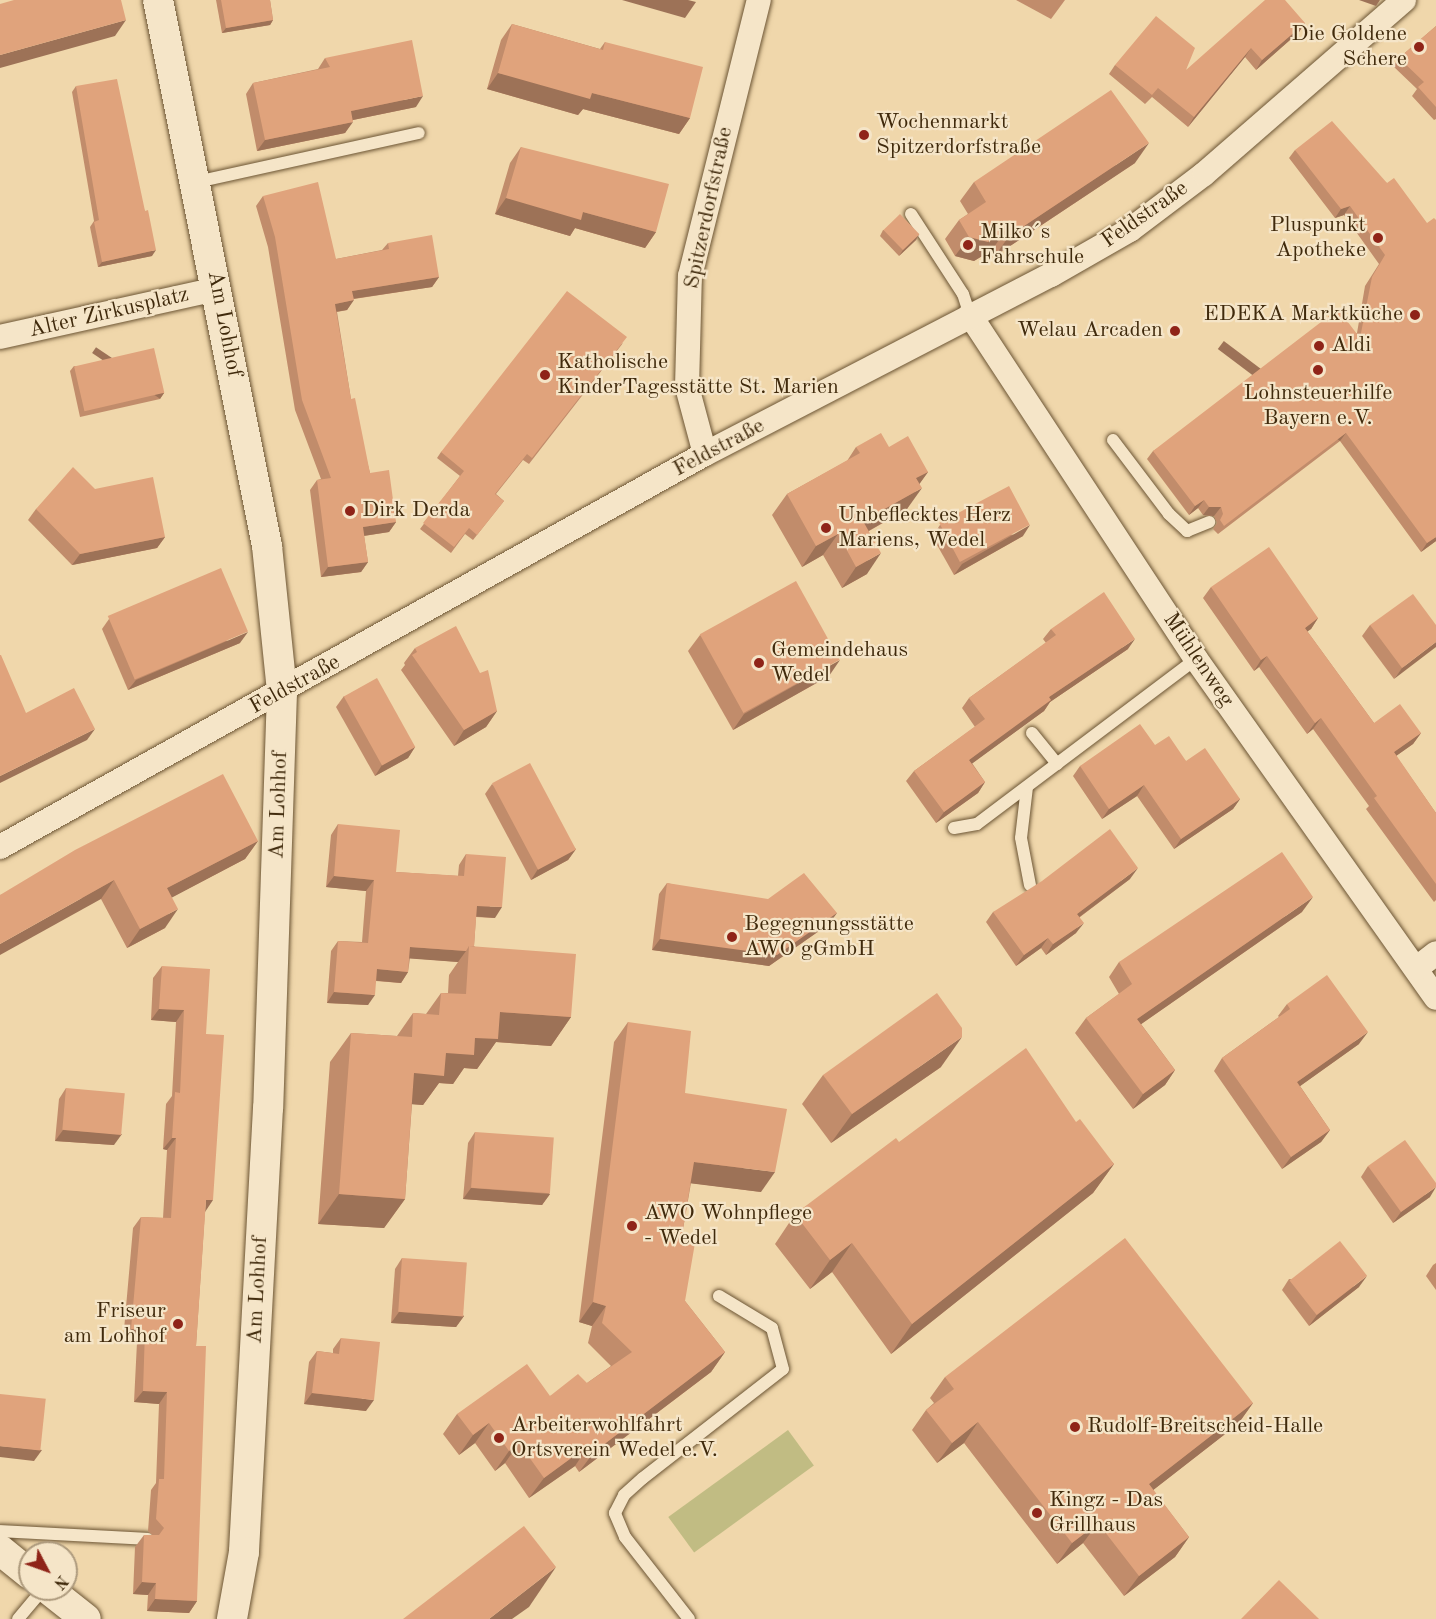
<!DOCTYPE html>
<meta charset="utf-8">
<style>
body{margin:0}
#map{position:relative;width:1436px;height:1619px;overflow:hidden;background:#f0d7ab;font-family:"Old Standard TT",serif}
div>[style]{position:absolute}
.green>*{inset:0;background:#c1bc83;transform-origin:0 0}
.roads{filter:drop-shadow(0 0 2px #6c5534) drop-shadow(0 0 2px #6c5534)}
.service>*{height:12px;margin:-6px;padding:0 6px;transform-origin:6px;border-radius:6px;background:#f5e5c8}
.minor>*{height:24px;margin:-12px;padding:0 12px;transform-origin:12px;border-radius:12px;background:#f5e5c8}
.tertiary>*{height:30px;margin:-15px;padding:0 15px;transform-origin:15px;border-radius:15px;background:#f5e5c8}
.wall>*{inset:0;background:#c18c6b}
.shaded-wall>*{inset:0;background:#9d7257;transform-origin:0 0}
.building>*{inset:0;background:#e0a37c;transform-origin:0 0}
.dots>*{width:16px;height:16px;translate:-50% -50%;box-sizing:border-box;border:3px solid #f5e5c8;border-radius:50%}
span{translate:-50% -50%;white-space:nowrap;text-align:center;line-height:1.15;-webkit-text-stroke:4.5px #f5e5c8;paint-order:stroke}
.poi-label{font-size:22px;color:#402a0c}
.right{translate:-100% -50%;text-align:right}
.left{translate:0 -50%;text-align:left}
.street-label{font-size:22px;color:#402a0c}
.north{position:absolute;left:18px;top:1541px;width:60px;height:60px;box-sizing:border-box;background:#f5e5c8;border:2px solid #ad9a7d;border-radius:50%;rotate:131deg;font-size:16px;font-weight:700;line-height:24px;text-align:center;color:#402a0c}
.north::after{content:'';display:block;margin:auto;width:21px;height:27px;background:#8f2418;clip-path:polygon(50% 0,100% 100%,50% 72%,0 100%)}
</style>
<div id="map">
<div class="green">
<i style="left:788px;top:1430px;width:44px;height:148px;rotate:54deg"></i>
</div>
<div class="roads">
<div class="service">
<i style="left:196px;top:182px;width:228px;rotate:-12.4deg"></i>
<i style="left:911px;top:214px;width:95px;rotate:57deg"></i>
<i style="left:963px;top:294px;width:22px;rotate:72deg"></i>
<i style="left:1113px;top:440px;width:93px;rotate:52.9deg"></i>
<i style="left:1169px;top:514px;width:25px;rotate:43deg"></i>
<i style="left:1187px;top:531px;width:24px;rotate:-22deg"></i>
<i style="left:1032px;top:733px;width:40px;rotate:51deg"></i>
<i style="left:1027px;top:787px;width:51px;rotate:96.7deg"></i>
<i style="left:1021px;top:838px;width:48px;rotate:79.2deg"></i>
<i style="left:954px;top:828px;width:23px;rotate:-10deg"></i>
<i style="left:977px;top:824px;width:274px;rotate:-37deg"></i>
<i style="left:0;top:1531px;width:148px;rotate:3.1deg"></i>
<i style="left:18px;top:1619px;width:39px;rotate:-50deg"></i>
<i style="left:689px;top:1619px;width:104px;rotate:-128deg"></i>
<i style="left:625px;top:1537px;width:26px;rotate:-113deg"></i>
<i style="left:615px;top:1513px;width:20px;rotate:-63deg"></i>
<i style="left:624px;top:1495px;width:25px;rotate:-42deg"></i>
<i style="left:643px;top:1478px;width:177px;rotate:-37.9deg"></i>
<i style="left:783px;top:1369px;width:42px;rotate:-105deg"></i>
<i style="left:772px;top:1328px;width:62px;rotate:-148.9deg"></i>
</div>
<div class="minor">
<i style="left:970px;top:315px;width:412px;rotate:56.7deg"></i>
<i style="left:1196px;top:659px;width:415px;rotate:54.7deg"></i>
<i style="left:0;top:337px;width:222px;rotate:-12.5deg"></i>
<i style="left:705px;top:454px;width:69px;rotate:-105deg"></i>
<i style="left:687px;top:387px;width:111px;rotate:-88.5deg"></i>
<i style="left:690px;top:276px;width:284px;rotate:-76deg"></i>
<i style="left:0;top:847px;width:807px;rotate:-29.14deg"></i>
<i style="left:705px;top:454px;width:390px;rotate:-27.4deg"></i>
<i style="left:1051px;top:275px;width:91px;rotate:-29.7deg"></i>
<i style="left:1130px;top:230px;width:93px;rotate:-37.1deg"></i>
<i style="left:1204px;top:174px;width:265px;rotate:-41deg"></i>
<i style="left:1417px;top:968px;width:24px;rotate:-38deg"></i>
</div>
<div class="tertiary">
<i style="left:158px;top:0;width:557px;rotate:78.71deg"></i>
<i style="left:267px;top:546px;width:147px;rotate:84.1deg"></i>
<i style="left:282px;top:692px;width:416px;rotate:91.9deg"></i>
<i style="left:268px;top:1108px;width:445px;rotate:93.1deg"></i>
<i style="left:244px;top:1552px;width:68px;rotate:100.2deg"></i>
<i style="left:0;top:1550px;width:38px;rotate:39deg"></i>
<i style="left:48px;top:1589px;width:48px;rotate:38.3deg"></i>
</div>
</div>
<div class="wall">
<i style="clip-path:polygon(216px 0,270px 0,273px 20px,270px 25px,222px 33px)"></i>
<i style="clip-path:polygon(1016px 0,1065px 0,1051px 19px)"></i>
<i style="clip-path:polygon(1305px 23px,1299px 32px,1256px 70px,1245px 57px,1188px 127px,1152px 97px,1145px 104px,1109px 74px,1115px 65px,1186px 70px)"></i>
<i style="clip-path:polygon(512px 24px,600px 49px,605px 42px,690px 118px,679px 134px,583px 109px,578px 115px,487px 89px,501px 40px)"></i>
<i style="clip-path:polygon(1436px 26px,1436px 119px,1434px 120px,1412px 96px,1417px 89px,1393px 66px,1399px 58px)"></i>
<i style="clip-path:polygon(325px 58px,416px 107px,353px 120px,345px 133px,257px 151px,246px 94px,253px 83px,318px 69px)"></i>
<i style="clip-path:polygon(76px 86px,145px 211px,152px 256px,98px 267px,90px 227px,94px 221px,72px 92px)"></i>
<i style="clip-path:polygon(521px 147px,656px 232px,645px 248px,575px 228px,570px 236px,495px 214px,510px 163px)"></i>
<i style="clip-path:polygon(1295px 150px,1387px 183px,1436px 541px,1421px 552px,1340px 441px,1218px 534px,1213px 529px,1217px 523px,1214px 516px,1203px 515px,1198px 508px,1189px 515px,1147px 459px,1153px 451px,1357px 333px,1365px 286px,1379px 264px,1344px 215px,1335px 218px,1289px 158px)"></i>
<i style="clip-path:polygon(1135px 163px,995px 256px,992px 250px,974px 261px,955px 256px,945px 239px,959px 220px,968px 214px,960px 201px,974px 182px)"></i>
<i style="clip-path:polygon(263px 196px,336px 259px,382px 250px,388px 243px,439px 277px,432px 287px,354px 299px,347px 310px,337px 312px,351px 399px,370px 473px,396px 522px,389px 532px,364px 536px,368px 562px,361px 572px,321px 577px,310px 490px,317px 480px,321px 479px,295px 410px,268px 247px,256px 206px)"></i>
<i style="clip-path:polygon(883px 230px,919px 234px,916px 240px,899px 256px,880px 236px)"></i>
<i style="clip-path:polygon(623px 343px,529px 464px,523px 460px,496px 494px,504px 501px,473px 540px,465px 534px,451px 553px,420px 529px,460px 476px,437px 458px,441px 452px)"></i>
<i style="clip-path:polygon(74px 366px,164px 393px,160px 399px,80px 417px,70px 371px)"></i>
<i style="clip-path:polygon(856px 447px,889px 447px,928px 472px,919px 484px,907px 509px,869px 531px,867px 574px,842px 588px,823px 555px,802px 567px,772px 515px,787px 494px,847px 461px)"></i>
<i style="clip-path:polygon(95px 489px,165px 537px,157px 548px,72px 565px,28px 520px,36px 509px)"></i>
<i style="clip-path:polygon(940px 525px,1023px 536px,954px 575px,932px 536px)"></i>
<i style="clip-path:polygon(1211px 587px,1318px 618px,1311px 629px,1307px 631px,1374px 723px,1421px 733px,1413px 744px,1396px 756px,1436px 813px,1436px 900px,1434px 902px,1366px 809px,1369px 806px,1313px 729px,1307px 734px,1259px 667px,1254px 671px,1203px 598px)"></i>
<i style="clip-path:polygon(109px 619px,240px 643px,128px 690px,102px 629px)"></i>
<i style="clip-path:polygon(1370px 625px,1436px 625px,1394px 679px,1362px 636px)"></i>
<i style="clip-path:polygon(1051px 629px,1128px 649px,1050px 702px,1044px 711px,972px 763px,985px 782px,978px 793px,936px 823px,906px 781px,914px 771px,975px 727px,962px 708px,969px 698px,1046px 643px,1043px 639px)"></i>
<i style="clip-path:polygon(700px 635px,829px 676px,733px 730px,688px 651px)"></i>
<i style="clip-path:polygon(415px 648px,497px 711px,486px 727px,454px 746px,401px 670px,405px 665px,404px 663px)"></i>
<i style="clip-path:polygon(344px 696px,415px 747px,408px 758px,375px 776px,336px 707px)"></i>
<i style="clip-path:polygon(1155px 745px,1186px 761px,1240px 799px,1233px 809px,1174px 849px,1137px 796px,1102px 819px,1073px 776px,1080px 766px)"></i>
<i style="clip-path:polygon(492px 784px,576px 849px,568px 860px,531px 880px,485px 794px)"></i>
<i style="clip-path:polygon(338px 824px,396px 872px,458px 876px,459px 865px,466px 854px,495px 918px,476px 917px,474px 946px,571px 1017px,551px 1046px,496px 1042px,477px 1069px,464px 1068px,453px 1084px,439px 1083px,423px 1105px,412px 1104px,405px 1199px,384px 1228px,318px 1224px,330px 1062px,351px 1033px,397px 1036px,413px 1013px,426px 1014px,441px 993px,448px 993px,449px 975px,458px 962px,410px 958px,408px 972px,401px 983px,376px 981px,368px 1005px,327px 1003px,331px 951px,338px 941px,362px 942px,366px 891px,326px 887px,331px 835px)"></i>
<i style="clip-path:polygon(258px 841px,245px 859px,172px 897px,165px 928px,127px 948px,101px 899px,0 895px)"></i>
<i style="clip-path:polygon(1130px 879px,1080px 917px,1076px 933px,1046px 955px,1041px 948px,1016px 966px,986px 922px,993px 912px)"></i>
<i style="clip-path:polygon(667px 883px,829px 924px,769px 966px,652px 950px,659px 894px)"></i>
<i style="clip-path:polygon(1302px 912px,1141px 1024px,1175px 1070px,1165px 1085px,1133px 1109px,1075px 1033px,1086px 1018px,1119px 994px,1109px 977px,1119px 962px)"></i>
<i style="clip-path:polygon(162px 966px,206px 1034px,205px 1211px,196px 1346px,197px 1601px,189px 1613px,147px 1611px,148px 1595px,133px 1594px,135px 1547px,144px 1535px,152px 1535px,148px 1531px,151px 1490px,156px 1483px,159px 1404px,134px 1402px,137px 1342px,123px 1341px,133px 1228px,141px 1217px,163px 1218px,167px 1150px,163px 1149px,166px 1104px,172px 1096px,176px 1022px,151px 1020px,153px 978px)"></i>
<i style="clip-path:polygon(1287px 1004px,1359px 1044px,1300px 1086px,1330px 1130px,1321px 1142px,1282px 1169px,1214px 1071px,1222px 1058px,1279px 1017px,1278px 1016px)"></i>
<i style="clip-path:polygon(628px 1022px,685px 1093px,761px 1192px,691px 1183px,681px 1241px,685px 1301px,725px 1352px,711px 1372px,579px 1472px,575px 1466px,529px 1498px,505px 1463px,495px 1471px,475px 1443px,459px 1455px,443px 1434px,457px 1414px,550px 1396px,587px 1383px,611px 1366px,588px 1343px,592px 1326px,579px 1322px,614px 1042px)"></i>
<i style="clip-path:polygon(941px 1067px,831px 1143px,802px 1104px,823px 1075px)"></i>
<i style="clip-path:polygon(66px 1088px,114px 1145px,55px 1141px,59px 1099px)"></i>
<i style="clip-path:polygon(1076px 1122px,1114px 1164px,1093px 1193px,891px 1354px,832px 1272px,810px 1289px,775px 1244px,795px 1214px,899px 1142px)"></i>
<i style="clip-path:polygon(475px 1132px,550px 1194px,542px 1205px,463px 1199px,468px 1143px)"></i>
<i style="clip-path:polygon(1368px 1166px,1430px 1197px,1393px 1223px,1361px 1177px)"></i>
<i style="clip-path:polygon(402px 1258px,464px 1316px,456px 1327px,391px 1323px,395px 1269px)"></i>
<i style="clip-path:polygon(1436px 1263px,1436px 1290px,1426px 1276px,1433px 1265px)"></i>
<i style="clip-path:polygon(1289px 1279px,1359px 1287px,1309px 1326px,1282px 1290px)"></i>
<i style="clip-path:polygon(341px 1338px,366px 1411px,304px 1404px,309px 1362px,317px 1351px,333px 1353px,333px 1349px)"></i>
<i style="clip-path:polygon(945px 1377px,1253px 1403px,1238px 1424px,1153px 1490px,1189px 1537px,1175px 1557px,1124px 1596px,1083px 1543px,1057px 1564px,964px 1443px,937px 1463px,912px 1430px,926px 1410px,934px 1403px,930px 1398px)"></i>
</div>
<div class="shaded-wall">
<i style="clip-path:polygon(622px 0,688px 0,696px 2px,685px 18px)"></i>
<i style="clip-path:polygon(1359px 0,1380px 0,1376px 6px)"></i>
<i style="clip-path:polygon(126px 20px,115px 36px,0 68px,0 55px)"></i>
<i style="clip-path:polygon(273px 20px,270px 25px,222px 33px,226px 28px)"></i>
<i style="clip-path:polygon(1305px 23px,1299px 32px,1256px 70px,1262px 60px)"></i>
<i style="clip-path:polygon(1251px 48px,1245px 57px,1188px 127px,1194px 117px)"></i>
<i style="clip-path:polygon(498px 73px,592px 93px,690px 118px,679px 134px,583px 109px,578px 115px,487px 89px)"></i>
<i style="clip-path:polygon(423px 96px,416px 107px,343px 122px,351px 111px)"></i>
<i style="clip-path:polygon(353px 122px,345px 133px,257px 151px,265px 140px)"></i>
<i style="clip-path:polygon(1149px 143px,1135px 163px,995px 256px,1009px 236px)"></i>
<i style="clip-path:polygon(506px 198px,583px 212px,656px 232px,645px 248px,575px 228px,570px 236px,495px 214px)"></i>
<i style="clip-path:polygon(1350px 206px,1344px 215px,1335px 218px,1341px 209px)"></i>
<i style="clip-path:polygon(1005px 231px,992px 250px,974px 261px,955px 256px,969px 237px)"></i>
<i style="clip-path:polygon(919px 234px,916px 240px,899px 256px,903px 250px)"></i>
<i style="clip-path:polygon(156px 250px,152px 256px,98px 267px,102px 262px)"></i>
<i style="clip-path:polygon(439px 277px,432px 287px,345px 300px,352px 291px)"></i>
<i style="clip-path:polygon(354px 300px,347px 310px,328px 313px,335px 304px)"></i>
<i style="left:164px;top:393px;width:7px;height:82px;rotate:124deg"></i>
<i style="left:1346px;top:433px;width:10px;height:153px;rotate:127deg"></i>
<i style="clip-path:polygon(928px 472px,913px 493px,916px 478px)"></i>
<i style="clip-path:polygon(922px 488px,907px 509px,849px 542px,863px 521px)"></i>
<i style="clip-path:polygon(1204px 500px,1198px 508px,1189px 515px,1195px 506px)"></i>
<i style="clip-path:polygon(1209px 507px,1221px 507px,1214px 516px,1203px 515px)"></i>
<i style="clip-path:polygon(396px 522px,389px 532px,356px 537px,363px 527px)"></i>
<i style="clip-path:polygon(1030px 525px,1023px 536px,954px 575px,962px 564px)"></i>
<i style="clip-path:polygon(838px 534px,823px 555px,802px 567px,816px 546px)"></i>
<i style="clip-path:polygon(165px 537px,157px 548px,72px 565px,80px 554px)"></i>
<i style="clip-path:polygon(1436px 537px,1436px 541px,1421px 552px,1427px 543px)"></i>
<i style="clip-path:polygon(881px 553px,867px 574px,842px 588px,856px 567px)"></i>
<i style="clip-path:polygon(368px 562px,361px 572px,321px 577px,328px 567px)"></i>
<i style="clip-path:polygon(1318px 618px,1311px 629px,1297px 639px,1305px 628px)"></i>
<i style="clip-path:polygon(248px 632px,240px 643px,128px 690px,136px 680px)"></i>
<i style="clip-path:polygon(1135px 639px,1128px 649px,1050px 702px,1044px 711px,962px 771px,969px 760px,1049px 697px)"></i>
<i style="clip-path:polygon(1436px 642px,1436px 647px,1394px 679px,1402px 668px)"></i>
<i style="clip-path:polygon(1267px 656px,1259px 667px,1254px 671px,1261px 660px)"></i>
<i style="clip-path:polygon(840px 660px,829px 676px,733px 730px,744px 714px)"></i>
<i style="clip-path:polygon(497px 711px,486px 727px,454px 746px,464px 730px)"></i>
<i style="clip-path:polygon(1321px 718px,1313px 729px,1307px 734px,1315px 723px)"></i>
<i style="clip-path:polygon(95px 729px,87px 740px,0 783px,0 776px)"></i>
<i style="clip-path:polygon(1421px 733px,1413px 744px,1386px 763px,1394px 752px)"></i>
<i style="clip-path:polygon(415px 747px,408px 758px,375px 776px,382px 765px)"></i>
<i style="clip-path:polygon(985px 782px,978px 793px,936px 823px,944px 812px)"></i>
<i style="clip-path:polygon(1144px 785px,1137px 796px,1102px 819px,1109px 809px)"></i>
<i style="clip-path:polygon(1240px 799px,1233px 809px,1174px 849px,1181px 839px)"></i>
<i style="clip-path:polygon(258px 841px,245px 859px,154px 907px,167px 888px)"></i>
<i style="clip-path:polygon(576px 849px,568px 860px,531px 880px,538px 869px)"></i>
<i style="clip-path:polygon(1138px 868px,1130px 879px,1070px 924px,1077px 914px)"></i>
<i style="clip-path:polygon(334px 876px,374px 880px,366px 891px,326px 887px)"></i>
<i style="clip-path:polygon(114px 880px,101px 899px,0 955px,0 944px)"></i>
<i style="clip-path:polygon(1313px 897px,1302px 912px,1127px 1034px,1137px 1019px)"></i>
<i style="clip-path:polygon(477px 906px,502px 907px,495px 918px,469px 916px)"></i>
<i style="clip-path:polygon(178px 909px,165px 928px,127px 948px,140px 929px)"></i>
<i style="clip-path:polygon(837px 913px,829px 924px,769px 966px,652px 950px,660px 939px)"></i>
<i style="clip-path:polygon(1084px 923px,1076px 933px,1046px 955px,1053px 944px)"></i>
<i style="clip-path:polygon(1048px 938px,1041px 948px,1016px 966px,1024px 955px)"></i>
<i style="clip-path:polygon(410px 947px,466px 951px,458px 962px,403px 958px)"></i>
<i style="clip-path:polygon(377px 969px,408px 972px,401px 983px,369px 980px)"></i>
<i style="clip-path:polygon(334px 992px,375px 995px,368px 1005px,327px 1003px)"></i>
<i style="clip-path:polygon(159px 1009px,184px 1010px,176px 1022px,151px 1020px)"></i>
<i style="clip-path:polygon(500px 1012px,571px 1017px,551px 1046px,496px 1042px,477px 1069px,464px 1068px,453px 1084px,439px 1083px,423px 1105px,394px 1103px,414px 1073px,446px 1053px,475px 1038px)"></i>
<i style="clip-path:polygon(1368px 1032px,1359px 1044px,1289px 1094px,1297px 1082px)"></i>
<i style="clip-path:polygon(962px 1037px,941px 1067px,831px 1143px,852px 1114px)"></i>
<i style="clip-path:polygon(1175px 1070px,1165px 1085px,1133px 1109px,1143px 1094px)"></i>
<i style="clip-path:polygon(63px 1130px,122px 1134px,114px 1145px,55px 1141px)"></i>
<i style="clip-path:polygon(1330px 1130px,1321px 1142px,1282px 1169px,1291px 1157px)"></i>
<i style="clip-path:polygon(172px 1138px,176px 1138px,167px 1150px,163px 1149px)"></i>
<i style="clip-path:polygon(694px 1162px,775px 1172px,761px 1192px,680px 1182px)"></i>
<i style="clip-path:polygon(1114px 1164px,1093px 1193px,891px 1354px,912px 1324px)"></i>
<i style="clip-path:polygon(1436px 1187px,1430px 1197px,1393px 1223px,1401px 1212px)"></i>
<i style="clip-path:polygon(471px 1188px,550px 1194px,542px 1205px,463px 1199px)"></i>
<i style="clip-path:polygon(339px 1194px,405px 1199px,384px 1228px,318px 1224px)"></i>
<i style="clip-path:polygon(206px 1200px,213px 1200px,205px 1212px)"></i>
<i style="clip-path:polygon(852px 1243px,832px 1272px,810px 1289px,830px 1260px)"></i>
<i style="clip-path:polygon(1367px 1276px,1359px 1287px,1309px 1326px,1317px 1315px)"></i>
<i style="clip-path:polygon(593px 1302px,606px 1306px,592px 1326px,579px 1322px)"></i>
<i style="clip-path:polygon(399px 1312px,464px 1316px,456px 1327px,391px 1323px)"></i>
<i style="clip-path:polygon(131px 1329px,145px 1330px,137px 1342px,123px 1341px)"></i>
<i style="clip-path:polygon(725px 1352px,711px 1372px,579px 1472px,594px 1452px)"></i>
<i style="clip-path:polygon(143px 1391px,167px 1392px,159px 1404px,134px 1402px)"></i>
<i style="clip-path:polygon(312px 1393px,374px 1400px,366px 1411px,304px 1404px)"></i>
<i style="clip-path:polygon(1253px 1403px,1238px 1424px,1134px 1505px,1149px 1484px)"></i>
<i style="clip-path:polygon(978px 1422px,964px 1443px,937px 1463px,952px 1443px)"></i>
<i style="clip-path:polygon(489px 1423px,475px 1443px,459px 1455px,473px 1435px)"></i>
<i style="clip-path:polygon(519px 1443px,505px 1463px,495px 1471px,509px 1451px)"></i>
<i style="clip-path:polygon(589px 1445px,575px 1466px,529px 1498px,544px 1478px)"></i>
<i style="clip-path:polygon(0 1446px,42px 1450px,34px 1461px,0 1457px)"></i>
<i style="clip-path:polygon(1098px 1523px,1083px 1543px,1057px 1564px,1072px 1543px)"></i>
<i style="clip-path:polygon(1189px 1537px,1175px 1557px,1124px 1596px,1139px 1576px)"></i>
<i style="clip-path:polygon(556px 1567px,529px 1607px,512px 1619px,489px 1619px)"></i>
<i style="clip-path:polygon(142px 1582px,156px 1583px,148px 1595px,133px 1594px)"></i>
<i style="clip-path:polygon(155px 1599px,197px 1601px,189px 1613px,147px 1611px)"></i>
</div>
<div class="building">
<i style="clip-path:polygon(14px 0,121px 0,126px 20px,0 55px,0 4px)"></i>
<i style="clip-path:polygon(221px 0,270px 0,273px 20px,226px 28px)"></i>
<i style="clip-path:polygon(1265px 0,1285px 0,1305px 23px,1262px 60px,1251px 48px,1194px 117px,1158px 88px,1152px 95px,1115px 65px,1156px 16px,1195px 48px,1186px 70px)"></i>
<i style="clip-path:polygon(512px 24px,603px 50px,605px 42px,703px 67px,690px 118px,592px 93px,590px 99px,498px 73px)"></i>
<i style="clip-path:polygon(1436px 26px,1436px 107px,1418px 87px,1424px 82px,1399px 58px)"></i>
<i style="clip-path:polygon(412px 40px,423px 96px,351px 111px,353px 122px,265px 140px,253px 83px,330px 67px,325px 58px)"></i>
<i style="clip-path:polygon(117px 79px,145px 211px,148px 210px,156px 250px,102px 262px,94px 222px,99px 220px,76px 86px)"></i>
<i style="clip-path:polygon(1111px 90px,1149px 143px,1009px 236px,1005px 231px,988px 242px,969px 237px,959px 220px,986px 202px,974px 182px)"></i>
<i style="clip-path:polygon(1332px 121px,1387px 183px,1394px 178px,1427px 223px,1434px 218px,1436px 220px,1436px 537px,1427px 543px,1346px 433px,1224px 526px,1220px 520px,1223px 514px,1221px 507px,1209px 507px,1204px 500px,1195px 506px,1153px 451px,1338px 309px,1360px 338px,1372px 277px,1385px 255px,1350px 206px,1341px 209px,1295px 150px)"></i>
<i style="clip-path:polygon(521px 147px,669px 184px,656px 232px,583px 212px,581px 220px,506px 198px)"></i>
<i style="clip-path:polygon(318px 182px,336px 259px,389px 249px,388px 243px,432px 235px,439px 277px,352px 291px,354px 300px,335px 304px,351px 399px,355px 398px,370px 473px,389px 470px,396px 522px,363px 527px,368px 562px,328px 567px,317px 480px,331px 478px,302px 400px,275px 237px,263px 196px)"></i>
<i style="left:900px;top:214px;width:28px;height:23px;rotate:46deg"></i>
<i style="clip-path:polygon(567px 291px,627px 337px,532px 458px,527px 454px,495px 494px,504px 501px,477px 535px,469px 528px,454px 547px,423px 523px,464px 471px,441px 452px)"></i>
<i style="left:154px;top:348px;width:46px;height:82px;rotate:77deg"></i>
<i style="clip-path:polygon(881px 433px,889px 447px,908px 436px,928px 472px,916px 478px,922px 488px,863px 521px,881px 553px,856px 567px,838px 534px,816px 546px,787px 494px,860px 453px,856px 447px)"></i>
<i style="clip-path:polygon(73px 467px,95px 489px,153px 477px,165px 537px,80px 554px,36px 509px)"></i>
<i style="left:1009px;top:486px;width:44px;height:79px;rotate:62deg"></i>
<i style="clip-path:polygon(1269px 547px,1318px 618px,1305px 628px,1374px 723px,1400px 704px,1421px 733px,1394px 752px,1436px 813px,1436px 884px,1374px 798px,1377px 796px,1321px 718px,1315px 723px,1267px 656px,1261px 660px,1211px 587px)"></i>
<i style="left:221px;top:568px;width:69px;height:123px;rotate:67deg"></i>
<i style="left:796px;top:581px;width:90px;height:110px;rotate:61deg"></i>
<i style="clip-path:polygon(1104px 592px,1135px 639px,1049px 697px,1051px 700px,969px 760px,985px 782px,944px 812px,914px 771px,985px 719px,969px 698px,1056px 635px,1051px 629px)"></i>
<i style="clip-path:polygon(1413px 594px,1436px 625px,1436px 642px,1402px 668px,1370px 625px)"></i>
<i style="clip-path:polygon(456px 626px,480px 673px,488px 670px,497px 711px,464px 730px,412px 655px,417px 652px,415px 648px)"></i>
<i style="clip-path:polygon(0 655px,1px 655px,26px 713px,74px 688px,95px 729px,0 776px)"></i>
<i style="left:377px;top:678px;width:79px;height:38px;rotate:61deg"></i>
<i style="clip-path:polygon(1140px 724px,1155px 745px,1169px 736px,1186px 761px,1205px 748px,1240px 799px,1181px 839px,1144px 785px,1109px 809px,1080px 766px)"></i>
<i style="left:530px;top:763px;width:98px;height:43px;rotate:62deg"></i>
<i style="clip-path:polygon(223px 774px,258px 841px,167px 888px,178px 909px,140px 929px,114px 880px,0 944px,0 895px,75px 850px)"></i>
<i style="clip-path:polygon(338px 824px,400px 830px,396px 872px,464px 876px,466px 854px,506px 857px,502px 907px,477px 906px,474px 946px,469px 946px,466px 951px,410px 947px,408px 972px,377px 969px,375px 995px,334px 992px,338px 941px,368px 943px,374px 880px,334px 876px)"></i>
<i style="clip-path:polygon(1110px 829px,1138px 868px,1077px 914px,1084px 923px,1053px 944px,1048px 938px,1024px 955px,993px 912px,1042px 881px)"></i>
<i style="clip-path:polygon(1282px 852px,1313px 897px,1137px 1019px,1175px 1070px,1143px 1094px,1086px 1018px,1132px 984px,1119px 962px)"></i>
<i style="clip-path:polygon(804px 873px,837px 913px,777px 955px,660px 939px,667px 883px,768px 899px)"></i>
<i style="clip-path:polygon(469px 946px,576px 954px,571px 1017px,500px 1012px,498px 1039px,475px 1038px,474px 1055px,446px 1053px,444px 1076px,414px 1073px,405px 1199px,339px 1194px,351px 1033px,412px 1037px,413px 1013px,439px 1015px,441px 993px,466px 994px)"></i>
<i style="clip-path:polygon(162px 966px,210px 969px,206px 1034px,224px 1035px,213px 1200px,206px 1200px,196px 1346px,206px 1346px,197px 1601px,155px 1599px,156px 1583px,142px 1582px,144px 1535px,159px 1535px,164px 1528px,156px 1519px,159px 1479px,164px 1479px,167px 1392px,143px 1391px,145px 1330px,131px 1329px,141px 1217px,171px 1218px,176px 1138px,172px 1138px,175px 1092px,180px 1093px,184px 1010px,159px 1009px)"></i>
<i style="clip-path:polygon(1327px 975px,1368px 1032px,1297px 1082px,1330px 1130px,1291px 1157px,1222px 1058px,1290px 1009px,1287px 1004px)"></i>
<i style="clip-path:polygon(937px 993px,962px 1028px,962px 1037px,852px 1114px,823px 1075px)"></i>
<i style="clip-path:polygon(628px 1022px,691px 1031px,685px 1093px,787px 1109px,775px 1172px,694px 1162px,681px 1241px,695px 1243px,685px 1301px,725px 1352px,594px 1452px,589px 1445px,544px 1478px,519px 1443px,509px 1451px,489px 1423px,473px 1435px,457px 1414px,527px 1364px,550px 1396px,578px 1374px,587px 1383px,632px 1352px,602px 1323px,606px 1306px,593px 1302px)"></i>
<i style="clip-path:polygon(1026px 1048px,1076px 1122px,1080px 1119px,1114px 1164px,912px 1324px,852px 1243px,830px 1260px,795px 1214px,896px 1138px,899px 1142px)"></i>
<i style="left:66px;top:1088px;width:59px;height:42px;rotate:5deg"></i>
<i style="left:475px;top:1132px;width:79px;height:56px;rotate:4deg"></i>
<i style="clip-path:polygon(1405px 1140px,1436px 1183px,1436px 1187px,1401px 1212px,1368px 1166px)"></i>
<i style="clip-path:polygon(1125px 1238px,1253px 1403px,1149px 1484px,1189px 1537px,1139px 1576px,1098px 1523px,1072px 1543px,978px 1422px,952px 1443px,926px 1410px,954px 1389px,945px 1377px)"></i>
<i style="left:1340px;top:1241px;width:44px;height:64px;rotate:52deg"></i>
<i style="left:402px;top:1258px;width:65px;height:54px;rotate:4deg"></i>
<i style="clip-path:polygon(341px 1338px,380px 1342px,374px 1400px,312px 1393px,317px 1351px,339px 1354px)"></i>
<i style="left:0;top:1394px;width:46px;height:52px;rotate:6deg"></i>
<i style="clip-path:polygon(524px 1526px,556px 1567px,489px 1619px,403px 1619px)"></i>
<i style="clip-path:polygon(1279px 1580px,1319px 1619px,1241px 1619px)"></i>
</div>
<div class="dots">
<i style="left:1419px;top:47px;background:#8f2418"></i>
<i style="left:864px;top:135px;background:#8f2418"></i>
<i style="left:1378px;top:238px;background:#8f2418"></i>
<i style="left:968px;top:245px;background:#8f2418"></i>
<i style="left:1415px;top:315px;background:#8f2418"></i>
<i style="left:1175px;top:331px;background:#8f2418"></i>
<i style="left:1319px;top:346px;background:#8f2418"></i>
<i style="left:1318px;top:370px;background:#8f2418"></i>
<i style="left:545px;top:375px;background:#8f2418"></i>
<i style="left:350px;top:511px;background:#8f2418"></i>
<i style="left:826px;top:528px;background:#8f2418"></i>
<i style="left:759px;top:663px;background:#8f2418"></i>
<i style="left:732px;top:937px;background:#8f2418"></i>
<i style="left:632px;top:1226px;background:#8f2418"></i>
<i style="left:178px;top:1324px;background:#8f2418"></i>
<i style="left:1075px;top:1427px;background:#8f2418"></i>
<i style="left:499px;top:1438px;background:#8f2418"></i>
<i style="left:1037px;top:1513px;background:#8f2418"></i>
</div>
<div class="poi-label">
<span class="right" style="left:1407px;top:47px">Die Goldene<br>Schere</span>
<span class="left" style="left:876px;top:135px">Wochenmarkt<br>Spitzerdorfstraße</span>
<span class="right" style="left:1366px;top:238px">Pluspunkt<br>Apotheke</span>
<span class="left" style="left:980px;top:245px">Milko´s<br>Fahrschule</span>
<span class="right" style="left:1403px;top:315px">EDEKA Marktküche</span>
<span class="right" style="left:1163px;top:331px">Welau Arcaden</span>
<span class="left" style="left:1331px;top:346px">Aldi</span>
<span class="left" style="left:557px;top:375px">Katholische<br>KinderTagesstätte St. Marien</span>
<span style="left:1318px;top:406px">Lohnsteuerhilfe<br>Bayern e.V.</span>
<span class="left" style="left:362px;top:511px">Dirk Derda</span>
<span class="left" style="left:838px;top:528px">Unbeflecktes Herz<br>Mariens, Wedel</span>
<span class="left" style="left:771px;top:663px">Gemeindehaus<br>Wedel</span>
<span class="left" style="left:744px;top:937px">Begegnungsstätte<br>AWO gGmbH</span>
<span class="left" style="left:644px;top:1226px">AWO Wohnpflege<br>- Wedel</span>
<span class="right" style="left:166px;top:1324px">Friseur<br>am Lohhof</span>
<span class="left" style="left:511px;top:1438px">Arbeiterwohlfahrt<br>Ortsverein Wedel e.V.</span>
<span class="left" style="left:1087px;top:1427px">Rudolf-Breitscheid-Halle</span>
<span class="left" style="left:1049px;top:1513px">Kingz - Das<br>Grillhaus</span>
</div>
<div class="street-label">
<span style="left:709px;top:208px;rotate:-78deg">Spitzerdorfstraße</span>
<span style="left:1145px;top:215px;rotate:-35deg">Feldstraße</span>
<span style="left:109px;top:313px;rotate:-13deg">Alter Zirkusplatz</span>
<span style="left:224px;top:324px;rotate:79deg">Am Lohhof</span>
<span style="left:719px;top:448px;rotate:-28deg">Feldstraße</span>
<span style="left:1198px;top:660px;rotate:56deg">Mühlenweg</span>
<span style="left:295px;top:685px;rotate:-29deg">Feldstraße</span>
<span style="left:279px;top:805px;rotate:-88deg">Am Lohhof</span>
<span style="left:258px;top:1290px;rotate:-87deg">Am Lohhof</span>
</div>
<div class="north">N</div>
</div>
